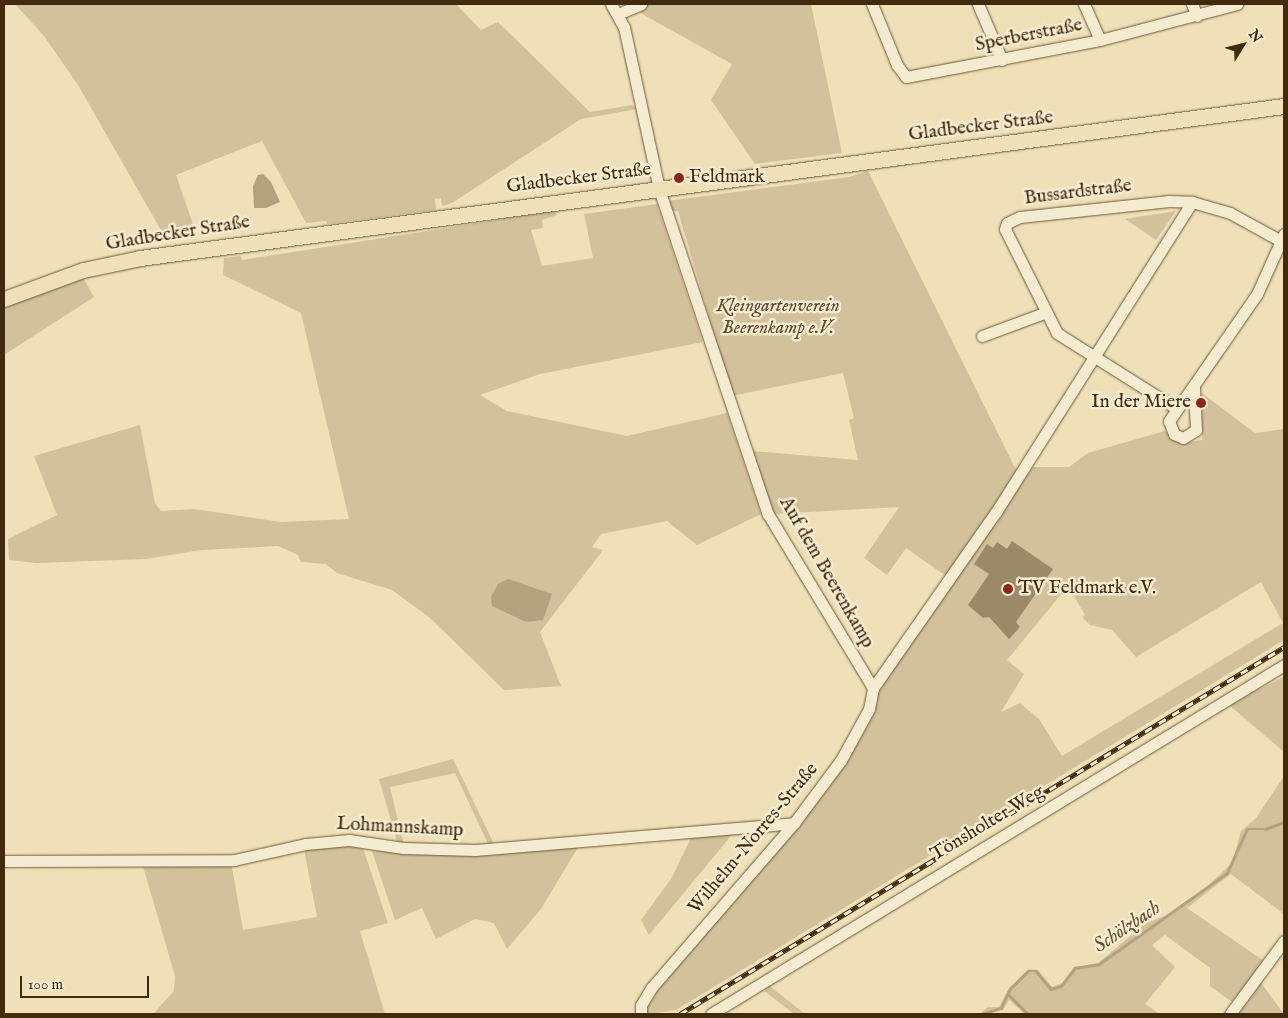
<!DOCTYPE html>
<meta charset="utf-8">
<style>
body{margin:0}
#map{position:relative;width:1288px;height:1018px;overflow:hidden;background:#efe0b8;font-family:"IM FELL English",serif}
div>[style]{position:absolute}
.green>*{inset:0;background:#d2c19b}
.water>*{inset:0;background:#b4a27f}
.stream>*{height:2.5px;margin:-1.25px;padding:0 1.25px;transform-origin:1.25px;border-radius:1.25px;background:#b4a27f}
.building>*{inset:0;background:#9c8967}
.roads{filter:drop-shadow(0 0 1px #6d5839) drop-shadow(0 0 1px #6d5839)}
.minor>*{height:11px;margin:-5.5px;padding:0 5.5px;transform-origin:5.5px;border-radius:5.5px;background:#f5ebd1}
.major>*{height:15px;margin:-7.5px;padding:0 7.5px;transform-origin:7.5px;border-radius:7.5px;background:#efe0b8}
.rail>*{height:4.5px;margin-top:-2.25px;transform-origin:0;background:repeating-linear-gradient(90deg,#f5ebd1 0 8px,#422a0f 0 16px);box-sizing:border-box;border-block:1px solid #422a0f}
.dots>*{width:14px;height:14px;translate:-50% -50%;box-sizing:border-box;border:2px solid #f5ebd1;border-radius:50%}
span{translate:-50% -50%;white-space:nowrap;text-align:center;line-height:1.15;-webkit-text-stroke:5px #f5ebd1;paint-order:stroke}
.street-label{font-size:19px;color:#422a0f}
.poi-label{font-size:19px;color:#422a0f}
.left{translate:0 -50%;text-align:left}
.right{translate:-100% -50%;text-align:right}
.park-label{font-size:19px;color:#5f482b;font-style:italic}
.water-label{font-size:20px;color:#644e31;font-style:italic}
.frame{position:absolute;inset:0;border:5px solid #422a0f;pointer-events:none}
.north{position:absolute;left:1218px;top:20px;width:50px;height:50px;-webkit-text-stroke:4px #f5ebd1;paint-order:stroke;rotate:54deg;font-size:14px;font-weight:700;line-height:20px;text-align:center;color:#422a0f}
.north::after{content:'';display:block;margin:auto;width:18px;height:22px;background:#422a0f;clip-path:polygon(50% 0,100% 100%,50% 72%,0 100%)}
.scale{position:absolute;left:20px;top:976px;width:129px;height:22px;box-sizing:border-box;border:2px solid #422a0f;border-top:0;padding-left:6px;font-size:15px;line-height:18px;white-space:nowrap;color:#422a0f;-webkit-text-stroke:4px #f5ebd1;paint-order:stroke}
</style>
<div id="map">
<div class="green">
<i style="clip-path:polygon(15px 4px,456px 4px,481px 30px,498px 22px,590px 112px,632px 105px,637px 109px,581px 119px,452px 203px,442px 206px,441px 198px,435px 199px,436px 210px,327px 224px,326px 221px,306px 223px,262px 141px,176px 175px,197px 236px,166px 239px,78px 85px,44px 36px)"></i>
<i style="clip-path:polygon(649px 4px,811px 4px,842px 153px,755px 164px,711px 100px,732px 64px,635px 10px)"></i>
<i style="clip-path:polygon(868px 171px,1017px 472px,946px 576px,906px 548px,887px 575px,864px 558px,899px 507px,773px 514px,752px 451px,858px 460px,849px 420px,854px 418px,843px 373px,732px 396px,678px 211px,670px 211px,667px 201px,849px 177px)"></i>
<i style="clip-path:polygon(657px 204px,703px 342px,540px 374px,480px 395px,507px 411px,627px 436px,727px 413px,761px 514px,697px 545px,667px 521px,601px 534px,592px 547px,603px 550px,540px 632px,561px 686px,504px 690px,429px 617px,392px 590px,337px 573px,326px 564px,301px 562px,298px 555px,278px 546px,201px 550px,146px 559px,36px 563px,9px 560px,8px 539px,57px 515px,34px 456px,140px 425px,155px 503px,161px 511px,194px 509px,281px 522px,349px 519px,301px 313px,223px 275px,224px 258px,241px 256px,242px 260px,555px 211px,557px 215px,542px 220px,543px 228px,531px 230px,542px 266px,593px 258px,584px 214px)"></i>
<i style="clip-path:polygon(1176px 211px,1156px 240px,1125px 219px)"></i>
<i style="clip-path:polygon(83px 278px,94px 297px,4px 355px,4px 306px)"></i>
<i style="clip-path:polygon(evenodd,1202px 393px,1255px 433px,1284px 429px,1284px 640px,676px 1010px,648px 1014px,648px 1006px,669px 972px,829px 787px,848px 761px,879px 688px,1033px 467px,1069px 467px,1088px 453px,1165px 431px,1181px 443px,1202px 440px,1202px 393px,1261px 582px,1283px 623px,1062px 756px,1039px 719px,1020px 703px,1001px 712px,1024px 674px,1007px 660px,1068px 586px,1085px 615px,1082px 617px,1090px 625px,1112px 630px,1136px 657px,1261px 582px)"></i>
<i style="clip-path:polygon(1284px 677px,1284px 752px,1228px 704px)"></i>
<i style="clip-path:polygon(453px 759px,495px 846px,489px 846px,455px 773px,390px 787px,404px 846px,398px 845px,379px 779px)"></i>
<i style="clip-path:polygon(1284px 776px,1284px 914px,1231px 874px,1187px 908px,1264px 961px,1232px 1002px,1210px 986px,1210px 968px,1165px 935px,1152px 945px,1175px 967px,1145px 1004px,1160px 1014px,1025px 1014px,1009px 1000px,1003px 1010px,979px 1014px,988px 1007px,999px 1007px,1009px 988px,1029px 969px,1038px 970px,1052px 987px,1062px 983px,1074px 967px,1098px 963px,1146px 923px,1170px 914px,1196px 897px,1232px 863px,1241px 831px,1256px 818px)"></i>
<i style="clip-path:polygon(735px 831px,649px 935px,641px 920px,671px 879px,694px 832px)"></i>
<i style="clip-path:polygon(344px 843px,363px 848px,388px 923px,360px 931px,385px 1014px,153px 1014px,174px 991px,175px 976px,142px 863px,231px 862px,243px 930px,317px 917px,304px 849px)"></i>
<i style="clip-path:polygon(580px 844px,541px 909px,507px 949px,494px 923px,475px 919px,436px 939px,422px 908px,395px 920px,372px 851px)"></i>
<i style="clip-path:polygon(766px 983px,805px 1014px,794px 1014px,759px 987px)"></i>
<i style="clip-path:polygon(1261px 983px,1284px 1014px,1238px 1014px)"></i>
</div>
<div class="water">
<i style="clip-path:polygon(263px 174px,271px 182px,280px 202px,266px 208px,254px 208px,253px 186px,258px 175px)"></i>
<i style="clip-path:polygon(508px 579px,552px 594px,543px 620px,526px 622px,492px 606px,491px 597px,498px 584px)"></i>
</div>
<div class="stream">
<i style="left:1008px;top:994px;width:28px;rotate:45deg"></i>
<i style="left:982px;top:1014px;width:20px;rotate:-18deg"></i>
<i style="left:1001px;top:1008px;width:21px;rotate:-65deg"></i>
<i style="left:1010px;top:989px;width:25px;rotate:-45deg"></i>
<i style="left:1028px;top:971px;width:8px"></i>
<i style="left:1036px;top:971px;width:23px;rotate:50deg"></i>
<i style="left:1051px;top:989px;width:10px;rotate:-17deg"></i>
<i style="left:1061px;top:986px;width:23px;rotate:-52deg"></i>
<i style="left:1075px;top:968px;width:24px;rotate:-9deg"></i>
<i style="left:1099px;top:964px;width:157px;rotate:-35.4deg"></i>
<i style="left:1227px;top:873px;width:48px;rotate:-65.6deg"></i>
<i style="left:1247px;top:829px;width:18px"></i>
<i style="left:1265px;top:829px;width:20px;rotate:-20deg"></i>
</div>
<div class="building">
<i style="clip-path:polygon(1012px 541px,1053px 569px,1016px 622px,1020px 627px,1009px 639px,989px 617px,983px 618px,968px 605px,989px 574px,974px 564px,987px 544px,993px 548px,997px 542px,1007px 549px)"></i>
</div>
<div class="roads">
<div class="minor">
<i style="left:611px;top:4px;width:26px;rotate:61deg"></i>
<i style="left:624px;top:27px;width:166px;rotate:77.8deg"></i>
<i style="left:659px;top:189px;width:343px;rotate:71.5deg"></i>
<i style="left:768px;top:514px;width:203px;rotate:58.9deg"></i>
<i style="left:872px;top:4px;width:66px;rotate:67.7deg"></i>
<i style="left:897px;top:65px;width:15px;rotate:53deg"></i>
<i style="left:906px;top:77px;width:197px;rotate:-10.8deg"></i>
<i style="left:1100px;top:40px;width:142px;rotate:-14.7deg"></i>
<i style="left:978px;top:4px;width:61px;rotate:66.8deg"></i>
<i style="left:1084px;top:4px;width:39px;rotate:66deg"></i>
<i style="left:1192px;top:4px;width:13px;rotate:67deg"></i>
<i style="left:618px;top:14px;width:25px;rotate:-23deg"></i>
<i style="left:982px;top:336px;width:66px;rotate:-20.4deg"></i>
<i style="left:1194px;top:388px;width:42px;rotate:87.3deg"></i>
<i style="left:1196px;top:430px;width:15px;rotate:148deg"></i>
<i style="left:1183px;top:438px;width:10px;rotate:-156deg"></i>
<i style="left:1174px;top:434px;width:14px;rotate:-111deg"></i>
<i style="left:1169px;top:421px;width:155px;rotate:-55.3deg"></i>
<i style="left:1257px;top:294px;width:66px;rotate:-65.8deg"></i>
<i style="left:1177px;top:409px;width:142px;rotate:-147.7deg"></i>
<i style="left:1057px;top:333px;width:116px;rotate:-116.6deg"></i>
<i style="left:1005px;top:229px;width:6px;rotate:-72deg"></i>
<i style="left:1007px;top:223px;width:14px;rotate:-25deg"></i>
<i style="left:1020px;top:217px;width:150px;rotate:-6.1deg"></i>
<i style="left:1169px;top:201px;width:23px;rotate:2deg"></i>
<i style="left:1192px;top:202px;width:40px;rotate:16deg"></i>
<i style="left:1230px;top:213px;width:58px;rotate:28.8deg"></i>
<i style="left:4px;top:861px;width:230px;rotate:-0.2deg"></i>
<i style="left:234px;top:860px;width:74px;rotate:-12.5deg"></i>
<i style="left:306px;top:844px;width:43px;rotate:-5.3deg"></i>
<i style="left:349px;top:840px;width:55px;rotate:8.4deg"></i>
<i style="left:403px;top:848px;width:72px;rotate:1.6deg"></i>
<i style="left:475px;top:850px;width:320px;rotate:-4.8deg"></i>
<i style="left:641px;top:1014px;width:9px;rotate:-90deg"></i>
<i style="left:641px;top:1005px;width:21px;rotate:-59deg"></i>
<i style="left:652px;top:987px;width:217px;rotate:-49.1deg"></i>
<i style="left:794px;top:823px;width:79px;rotate:-53.3deg"></i>
<i style="left:841px;top:760px;width:58px;rotate:-61.2deg"></i>
<i style="left:869px;top:709px;width:21px;rotate:-79deg"></i>
<i style="left:873px;top:688px;width:215px;rotate:-55.1deg"></i>
<i style="left:996px;top:512px;width:367px;rotate:-57.7deg"></i>
<i style="left:711px;top:1014px;width:671px;rotate:-31.34deg"></i>
<i style="left:1230px;top:1014px;width:91px;rotate:-53.5deg"></i>
</div>
<div class="major">
<i style="left:4px;top:299px;width:84px;rotate:-20.2deg"></i>
<i style="left:83px;top:270px;width:58px;rotate:-11.9deg"></i>
<i style="left:140px;top:258px;width:1154px;rotate:-7.57deg"></i>
</div>
</div>
<div class="rail">
<i style="left:680px;top:1014px;width:707px;rotate:-31.28deg"></i>
</div>
<div class="dots">
<i style="left:679px;top:178px;background:#8f2418"></i>
<i style="left:1201px;top:403px;background:#8f2418"></i>
<i style="left:1008px;top:589px;background:#8f2418"></i>
</div>
<div class="street-label">
<span style="left:1029px;top:36px;rotate:-11deg">Sperberstraße</span>
<span style="left:981px;top:127px;rotate:-7deg">Gladbecker Straße</span>
<span style="left:579px;top:179px;rotate:-7deg">Gladbecker Straße</span>
<span style="left:1078px;top:193px;rotate:-7deg">Bussardstraße</span>
<span style="left:178px;top:234px;rotate:-9deg">Gladbecker Straße</span>
<span style="left:826px;top:573px;rotate:60deg">Auf dem Beerenkamp</span>
<span style="left:988px;top:824px;rotate:-31deg">Tönsholter Weg</span>
<span style="left:400px;top:828px;rotate:3deg">Lohmannskamp</span>
<span style="left:754px;top:839px;rotate:-50deg">Wilhelm-Norres-Straße</span>
</div>
<div class="poi-label">
<span class="left" style="left:689px;top:178px">Feldmark</span>
<span class="right" style="left:1191px;top:403px">In der Miere</span>
<span class="left" style="left:1018px;top:589px">TV Feldmark e.V.</span>
</div>
<div class="park-label">
<span style="left:778px;top:318px">Kleingartenverein<br>Beerenkamp e.V.</span>
</div>
<div class="water-label">
<span style="left:1127px;top:927px;rotate:-34deg">Schölzbach</span>
</div>
<div class="frame"></div>
<div class="north">N</div>
<div class="scale">100 m</div>
</div>
